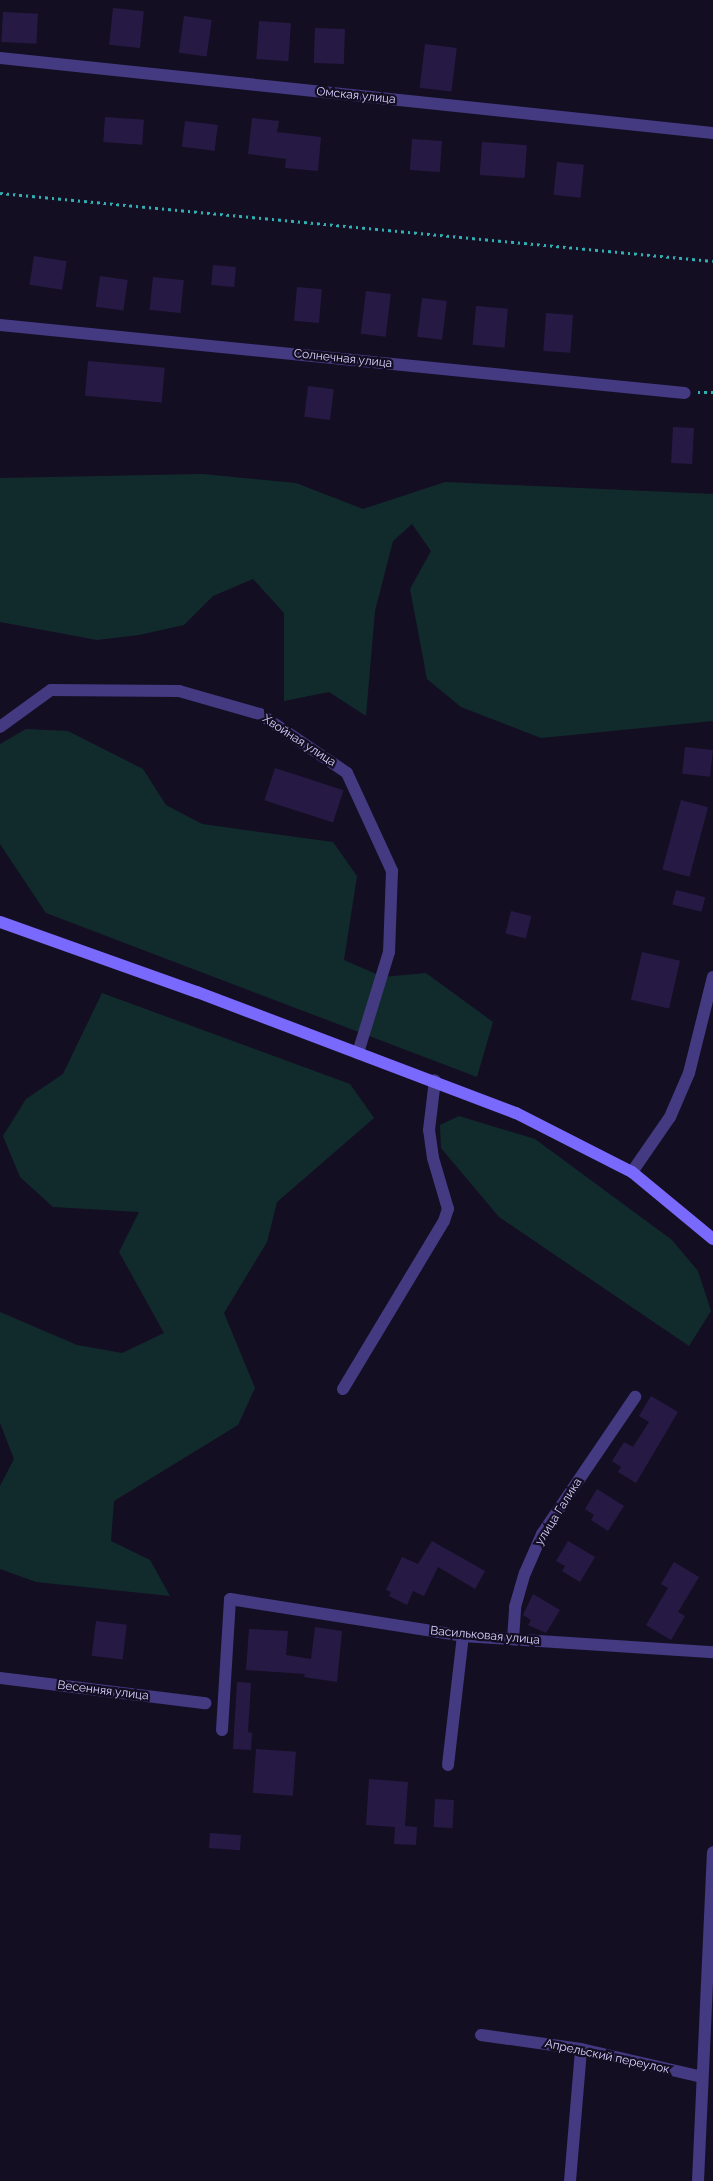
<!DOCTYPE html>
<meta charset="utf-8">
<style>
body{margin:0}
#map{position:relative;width:713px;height:2181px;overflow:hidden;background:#140e23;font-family:Raleway,sans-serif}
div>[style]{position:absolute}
.green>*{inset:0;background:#112b2d}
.building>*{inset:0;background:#261a44;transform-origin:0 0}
.path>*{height:3px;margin-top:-1.5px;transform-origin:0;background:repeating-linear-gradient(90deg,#30afb3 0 2.5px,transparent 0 6.5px)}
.street>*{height:12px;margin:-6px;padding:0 6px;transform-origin:6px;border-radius:6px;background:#433a81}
.secondary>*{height:12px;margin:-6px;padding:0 6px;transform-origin:6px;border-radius:6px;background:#7a69fd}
span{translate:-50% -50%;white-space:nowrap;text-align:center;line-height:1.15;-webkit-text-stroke:4.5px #140e23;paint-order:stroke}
.street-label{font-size:12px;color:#dad1fe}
</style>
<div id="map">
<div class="green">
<i style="clip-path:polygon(203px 474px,296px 483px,363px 509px,445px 482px,713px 494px,713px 721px,541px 738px,461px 707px,427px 679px,410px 589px,431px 551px,412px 524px,393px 541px,375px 611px,366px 716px,329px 692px,284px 701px,284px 613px,253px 579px,213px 596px,184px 625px,139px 635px,97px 640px,0 622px,0 478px)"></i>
<i style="clip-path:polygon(26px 729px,68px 731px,143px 769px,166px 805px,202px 824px,333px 842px,357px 876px,344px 960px,383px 977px,426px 973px,493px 1022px,477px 1077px,46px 913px,0 844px,0 744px)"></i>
<i style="clip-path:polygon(102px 993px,350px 1084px,374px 1118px,277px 1202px,267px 1242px,224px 1313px,255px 1388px,238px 1425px,114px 1501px,111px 1541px,150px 1560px,170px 1596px,36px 1582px,0 1569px,0 1486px,14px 1459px,0 1423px,0 1312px,77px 1345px,122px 1353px,164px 1333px,119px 1252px,139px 1212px,53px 1207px,20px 1177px,3px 1136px,26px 1099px,63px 1074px)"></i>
<i style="clip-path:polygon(459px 1116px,535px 1139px,672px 1240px,698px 1271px,711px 1311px,689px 1346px,499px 1217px,441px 1148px,440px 1125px)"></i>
</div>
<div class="building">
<i style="left:113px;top:8px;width:31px;height:37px;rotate:6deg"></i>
<i style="left:3px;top:12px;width:35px;height:30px;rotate:3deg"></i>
<i style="left:184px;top:16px;width:28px;height:37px;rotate:8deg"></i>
<i style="left:259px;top:21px;width:32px;height:38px;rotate:4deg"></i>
<i style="left:315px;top:28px;width:30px;height:35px;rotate:2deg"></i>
<i style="left:425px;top:44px;width:32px;height:44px;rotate:7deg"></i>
<i style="left:105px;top:117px;width:39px;height:25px;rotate:4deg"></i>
<i style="clip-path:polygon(252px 118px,279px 121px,277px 132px,321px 137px,318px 171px,285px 168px,286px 159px,248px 154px)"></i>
<i style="left:185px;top:121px;width:33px;height:26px;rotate:7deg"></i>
<i style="left:412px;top:139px;width:30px;height:31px;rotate:4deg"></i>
<i style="left:482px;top:142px;width:45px;height:33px;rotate:4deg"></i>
<i style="left:557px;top:162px;width:27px;height:33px;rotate:6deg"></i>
<i style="left:34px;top:256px;width:33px;height:29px;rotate:9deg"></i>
<i style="left:213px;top:265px;width:23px;height:20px;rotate:5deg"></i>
<i style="left:100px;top:276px;width:28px;height:31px;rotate:8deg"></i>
<i style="left:153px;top:277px;width:31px;height:33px;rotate:6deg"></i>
<i style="left:297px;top:287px;width:25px;height:34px;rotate:5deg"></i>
<i style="left:366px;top:291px;width:25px;height:43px;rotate:7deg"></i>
<i style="left:422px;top:298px;width:25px;height:39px;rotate:7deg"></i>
<i style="left:476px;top:306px;width:32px;height:39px;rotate:5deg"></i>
<i style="left:546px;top:313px;width:27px;height:38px;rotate:4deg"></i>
<i style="left:88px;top:361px;width:77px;height:35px;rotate:5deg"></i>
<i style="left:308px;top:386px;width:26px;height:31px;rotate:7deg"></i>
<i style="left:673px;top:427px;width:21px;height:36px;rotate:3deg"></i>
<i style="left:685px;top:747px;width:28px;height:27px;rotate:6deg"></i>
<i style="left:275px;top:768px;width:72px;height:34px;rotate:18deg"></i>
<i style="left:681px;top:800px;width:28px;height:72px;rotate:15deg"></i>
<i style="left:676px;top:890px;width:30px;height:15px;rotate:14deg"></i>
<i style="left:511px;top:911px;width:21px;height:23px;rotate:14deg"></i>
<i style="left:642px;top:952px;width:39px;height:49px;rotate:13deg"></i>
<i style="clip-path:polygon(651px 1396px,678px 1412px,636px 1483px,618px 1472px,621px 1467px,612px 1461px,624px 1442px,633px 1447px,649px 1422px,639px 1416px)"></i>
<i style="clip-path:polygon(597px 1489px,624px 1506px,608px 1531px,591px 1520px,594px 1515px,585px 1509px)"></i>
<i style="clip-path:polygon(432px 1541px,485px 1571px,475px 1589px,438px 1567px,424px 1596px,413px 1591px,407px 1605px,389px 1596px,391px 1592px,386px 1590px,402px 1557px,418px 1564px)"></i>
<i style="clip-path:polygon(568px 1541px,595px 1557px,580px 1582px,562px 1571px,565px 1566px,556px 1561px)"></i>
<i style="clip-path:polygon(674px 1562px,699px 1577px,678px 1612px,685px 1616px,671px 1640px,646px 1625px,668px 1588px,661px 1584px)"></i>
<i style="clip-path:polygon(533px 1594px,560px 1610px,546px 1633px,528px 1625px,531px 1620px,523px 1615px)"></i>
<i style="left:96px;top:1621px;width:31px;height:35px;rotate:7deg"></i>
<i style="clip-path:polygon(315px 1627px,342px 1631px,337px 1682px,304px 1677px,305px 1674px,246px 1670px,249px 1629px,288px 1631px,286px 1655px,311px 1659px)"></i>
<i style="clip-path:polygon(237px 1682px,251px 1683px,248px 1732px,252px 1733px,251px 1750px,233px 1749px)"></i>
<i style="left:256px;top:1749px;width:40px;height:44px;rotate:4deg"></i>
<i style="clip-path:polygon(369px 1779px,408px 1782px,405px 1826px,417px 1827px,416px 1845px,394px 1844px,395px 1827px,366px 1825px)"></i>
<i style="left:435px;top:1799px;width:19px;height:28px;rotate:3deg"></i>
<i style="left:210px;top:1833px;width:31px;height:15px;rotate:4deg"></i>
</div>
<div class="path">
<i style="left:0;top:193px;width:716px;rotate:5.45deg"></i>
<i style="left:698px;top:392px;width:15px"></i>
</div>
<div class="street">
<i style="left:0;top:58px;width:717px;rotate:6deg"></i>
<i style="left:0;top:325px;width:688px;rotate:5.67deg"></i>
<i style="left:0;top:727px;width:63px;rotate:-36deg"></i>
<i style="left:51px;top:690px;width:128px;rotate:0.4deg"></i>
<i style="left:179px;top:691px;width:84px;rotate:15.9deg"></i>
<i style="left:260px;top:714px;width:105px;rotate:34.1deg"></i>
<i style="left:347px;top:773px;width:108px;rotate:65.3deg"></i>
<i style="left:392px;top:871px;width:81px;rotate:92.1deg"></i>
<i style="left:389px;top:952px;width:106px;rotate:107.1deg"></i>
<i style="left:632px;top:1172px;width:67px;rotate:-55.4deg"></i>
<i style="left:670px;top:1117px;width:48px;rotate:-66.6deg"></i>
<i style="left:689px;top:1073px;width:99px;rotate:-76deg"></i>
<i style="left:343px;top:1389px;width:196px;rotate:-59deg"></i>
<i style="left:444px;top:1221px;width:13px;rotate:-72deg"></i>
<i style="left:448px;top:1209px;width:53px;rotate:-106.4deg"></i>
<i style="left:433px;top:1158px;width:28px;rotate:-98deg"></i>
<i style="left:429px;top:1130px;width:50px;rotate:-83.2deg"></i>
<i style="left:513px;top:1639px;width:32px;rotate:-86deg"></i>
<i style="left:515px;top:1607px;width:35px;rotate:-74deg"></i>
<i style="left:525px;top:1573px;width:43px;rotate:-66.4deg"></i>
<i style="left:542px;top:1534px;width:166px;rotate:-55.8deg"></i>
<i style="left:0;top:1678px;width:207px;rotate:7deg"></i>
<i style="left:222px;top:1730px;width:131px;rotate:-86.5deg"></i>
<i style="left:230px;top:1599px;width:236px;rotate:9deg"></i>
<i style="left:463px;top:1636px;width:251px;rotate:3.7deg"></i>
<i style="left:448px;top:1765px;width:130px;rotate:-83.4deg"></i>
<i style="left:481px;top:2035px;width:101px;rotate:8deg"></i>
<i style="left:581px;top:2049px;width:124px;rotate:13deg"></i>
<i style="left:570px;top:2181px;width:132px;rotate:-85.2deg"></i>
<i style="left:698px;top:2181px;width:329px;rotate:-87.4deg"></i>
</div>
<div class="secondary">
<i style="left:0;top:922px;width:209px;rotate:19.6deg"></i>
<i style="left:197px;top:992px;width:341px;rotate:20.8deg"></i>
<i style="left:516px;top:1113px;width:130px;rotate:27deg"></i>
<i style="left:632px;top:1172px;width:105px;rotate:39.6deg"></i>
</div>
<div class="street-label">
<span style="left:356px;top:96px;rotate:6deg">Омская улица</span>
<span style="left:343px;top:359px;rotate:6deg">Солнечная улица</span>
<span style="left:299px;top:741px;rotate:33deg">Хвойная улица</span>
<span style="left:559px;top:1512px;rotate:-58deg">улица Галика</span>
<span style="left:485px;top:1636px;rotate:5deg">Васильковая улица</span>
<span style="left:103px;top:1691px;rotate:7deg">Весенняя улица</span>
<span style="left:607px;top:2057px;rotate:12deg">Апрельский переулок</span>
</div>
</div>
